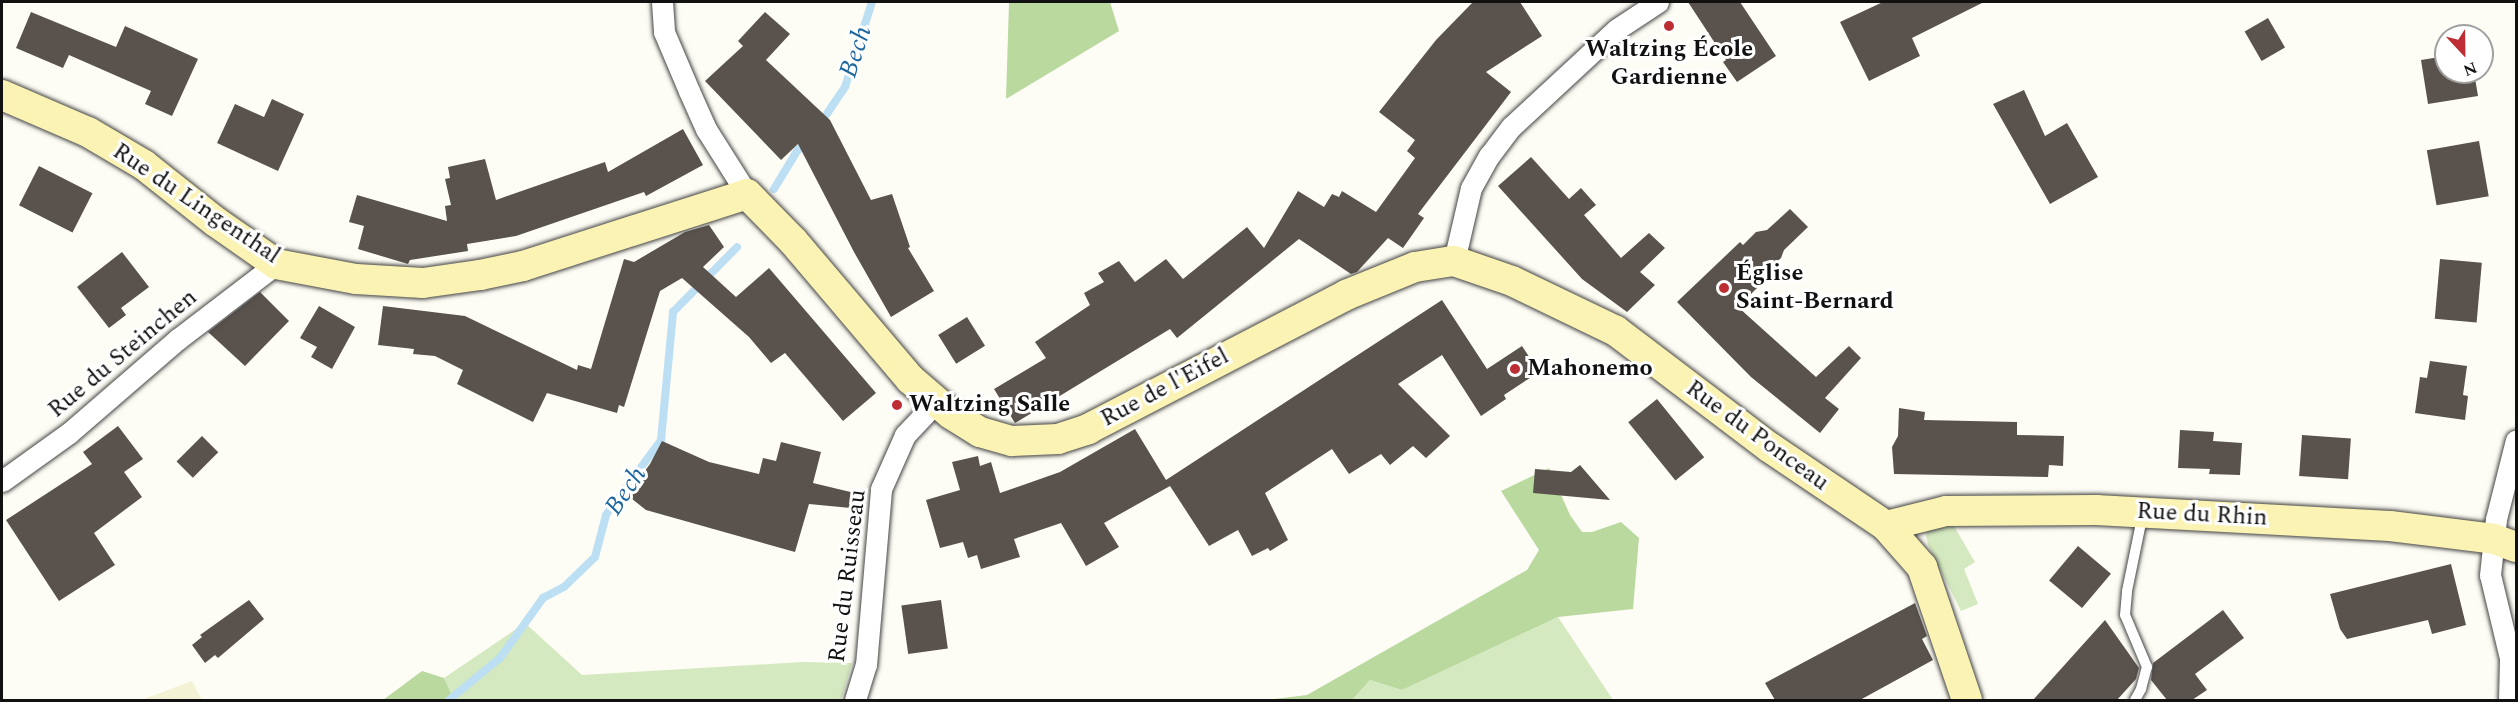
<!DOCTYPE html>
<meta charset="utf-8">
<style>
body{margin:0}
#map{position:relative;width:2518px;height:702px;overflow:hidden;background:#fefdf5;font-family:Spectral,serif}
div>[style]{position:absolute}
.farmland>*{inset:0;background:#f4f2d5}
.green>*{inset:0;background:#d4e9bf}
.forest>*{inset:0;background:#b9d99f}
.stream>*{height:8px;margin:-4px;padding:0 4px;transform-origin:4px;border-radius:4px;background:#bcdff4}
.building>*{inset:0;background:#59524d;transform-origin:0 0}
.roads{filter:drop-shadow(0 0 2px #444) drop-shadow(0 0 2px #444)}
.lane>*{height:10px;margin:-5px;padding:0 5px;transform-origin:5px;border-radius:5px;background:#fff}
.street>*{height:21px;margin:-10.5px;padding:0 10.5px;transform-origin:10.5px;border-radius:10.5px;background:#fff}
.secondary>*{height:30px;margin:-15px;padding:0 15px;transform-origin:15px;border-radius:15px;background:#fbf3b3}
.dots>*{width:16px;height:16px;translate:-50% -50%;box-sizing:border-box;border:3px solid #fff;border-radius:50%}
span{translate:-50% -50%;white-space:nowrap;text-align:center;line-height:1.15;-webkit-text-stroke:6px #fff;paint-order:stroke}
.poi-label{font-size:24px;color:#111;font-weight:700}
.left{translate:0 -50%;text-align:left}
.street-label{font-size:24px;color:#111}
.water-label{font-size:26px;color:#1e669e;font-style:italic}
.frame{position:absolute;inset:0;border:3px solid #111;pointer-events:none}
.north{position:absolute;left:2434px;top:24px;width:60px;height:60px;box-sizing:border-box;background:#fff;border:2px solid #a0a0a0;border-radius:50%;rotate:158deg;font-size:16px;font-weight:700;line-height:24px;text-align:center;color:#111}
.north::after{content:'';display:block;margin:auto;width:21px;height:27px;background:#bc2e34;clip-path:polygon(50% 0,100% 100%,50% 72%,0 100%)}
</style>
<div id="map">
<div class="farmland">
<i style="clip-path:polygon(192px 681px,202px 700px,141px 700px)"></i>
</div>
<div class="green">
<i style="clip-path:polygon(1951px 521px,1975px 562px,1964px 569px,1978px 604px,1961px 611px,1928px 545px,1926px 535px,1930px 526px)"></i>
<i style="clip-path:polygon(1558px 617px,1613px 700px,1352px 700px,1370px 680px,1402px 690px)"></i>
<i style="clip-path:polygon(525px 623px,582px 675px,803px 662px,852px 663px,841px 700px,454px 700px,444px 678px)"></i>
</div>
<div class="forest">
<i style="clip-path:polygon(1009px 2px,1110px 2px,1119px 31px,1006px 99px)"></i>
<i style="clip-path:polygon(1549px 468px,1570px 515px,1582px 532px,1592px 532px,1621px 522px,1639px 538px,1633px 609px,1558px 617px,1402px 690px,1370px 680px,1352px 700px,1265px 700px,1307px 695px,1527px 570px,1539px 550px,1501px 491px)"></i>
<i style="clip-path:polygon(422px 671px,444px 678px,454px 700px,383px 700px)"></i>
</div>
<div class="stream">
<i style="left:820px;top:124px;width:45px;rotate:-56deg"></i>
<i style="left:845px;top:87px;width:89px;rotate:-72.4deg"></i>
<i style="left:774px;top:189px;width:44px;rotate:-58.8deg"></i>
<i style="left:797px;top:151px;width:13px;rotate:-42deg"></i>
<i style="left:449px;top:700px;width:66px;rotate:-39.5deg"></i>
<i style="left:500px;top:658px;width:74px;rotate:-54.4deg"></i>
<i style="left:543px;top:598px;width:24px;rotate:-28deg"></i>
<i style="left:564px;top:587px;width:43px;rotate:-44.1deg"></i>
<i style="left:595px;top:557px;width:43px;rotate:-75.3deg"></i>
<i style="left:606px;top:515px;width:93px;rotate:-53.7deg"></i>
<i style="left:661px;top:440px;width:129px;rotate:-84.6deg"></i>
<i style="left:673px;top:312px;width:91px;rotate:-45.4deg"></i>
</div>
<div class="building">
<i style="clip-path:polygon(1473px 2px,1520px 2px,1542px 36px,1486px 72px,1511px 92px,1418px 214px,1424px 218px,1403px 248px,1388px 238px,1357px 272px,1351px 274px,1299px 239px,1177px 338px,1170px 329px,1015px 423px,994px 389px,1046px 358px,1035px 342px,1090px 305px,1084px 293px,1104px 282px,1098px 273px,1119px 261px,1135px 282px,1166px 259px,1183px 279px,1247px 227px,1264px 248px,1298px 191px,1324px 207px,1332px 194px,1339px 197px,1342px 191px,1376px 212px,1415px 158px,1407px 151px,1415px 140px,1379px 112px,1436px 40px)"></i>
<i style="clip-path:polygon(1688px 2px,1740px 2px,1776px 56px,1737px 82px,1723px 62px,1726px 60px)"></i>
<i style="clip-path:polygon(1883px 2px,1984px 2px,1912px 38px,1920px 56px,1869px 81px,1840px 22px)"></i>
<i style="clip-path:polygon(31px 12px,116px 47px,125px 26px,198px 59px,172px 116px,145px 104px,151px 91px,69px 55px,63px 68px,16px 48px)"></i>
<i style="clip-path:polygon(765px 12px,790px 34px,766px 60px,830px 120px,871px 200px,892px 194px,910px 247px,908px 248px,934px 291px,891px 317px,854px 252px,798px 144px,781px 160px,705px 81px,743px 46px,738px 41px)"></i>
<i style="left:2268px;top:18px;width:34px;height:27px;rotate:60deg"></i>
<i style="clip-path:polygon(2446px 56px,2446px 72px,2474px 72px,2478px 96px,2428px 104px,2421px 60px)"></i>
<i style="clip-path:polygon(2024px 90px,2045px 136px,2067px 123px,2098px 177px,2050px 204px,1993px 104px)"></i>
<i style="clip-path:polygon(272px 99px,304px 114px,278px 171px,217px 143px,235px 104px,264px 117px)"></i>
<i style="clip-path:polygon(683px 129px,703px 165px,646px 196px,644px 192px,516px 236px,467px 244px,468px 251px,410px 260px,408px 264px,358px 249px,364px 226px,349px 222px,357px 195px,447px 221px,445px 206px,451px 205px,445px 179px,450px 178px,448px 167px,485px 159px,496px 200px,605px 162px,608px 172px)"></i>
<i style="left:2479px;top:141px;width:56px;height:53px;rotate:80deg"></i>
<i style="clip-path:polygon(1531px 157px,1569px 199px,1581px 188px,1596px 205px,1584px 215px,1621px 258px,1649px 233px,1665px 248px,1640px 272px,1655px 285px,1627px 312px,1582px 279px,1498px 186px)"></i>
<i style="left:39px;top:166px;width:60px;height:44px;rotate:27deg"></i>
<i style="clip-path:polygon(1790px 209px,1808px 227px,1784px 250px,1781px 258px,1767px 271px,1771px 274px,1738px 307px,1816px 377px,1849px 346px,1861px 358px,1825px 398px,1839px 409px,1820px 433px,1751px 377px,1677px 302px,1740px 242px,1743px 245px,1756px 232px,1767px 230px)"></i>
<i style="clip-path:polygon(709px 225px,724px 247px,703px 267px,736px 297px,769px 268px,876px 393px,843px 421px,785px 353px,771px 363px,749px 337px,682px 278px,660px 291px,624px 407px,619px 405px,617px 413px,547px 393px,533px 422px,457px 384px,463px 370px,435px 356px,413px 354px,414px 349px,378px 345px,383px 306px,465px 316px,577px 370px,578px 365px,591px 369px,624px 259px,634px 262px,685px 232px)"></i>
<i style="clip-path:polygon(122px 252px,149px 287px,121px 308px,126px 315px,109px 328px,77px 287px)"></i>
<i style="left:2440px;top:259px;width:42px;height:60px;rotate:5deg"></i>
<i style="clip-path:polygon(260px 292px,289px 321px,245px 366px,208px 332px)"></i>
<i style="clip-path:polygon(1442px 300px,1487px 369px,1522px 346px,1539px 372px,1504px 395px,1506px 399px,1481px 416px,1442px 355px,1398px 384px,1450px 436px,1426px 458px,1413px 446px,1390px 465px,1381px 454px,1349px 474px,1332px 449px,1265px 493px,1288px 540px,1270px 551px,1268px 548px,1252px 556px,1238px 530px,1209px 546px,1170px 486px,1104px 523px,1119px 547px,1086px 566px,1061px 523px,1014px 539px,1020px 557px,981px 569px,977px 555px,968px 558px,963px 542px,940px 548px,926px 500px,960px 490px,952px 462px,978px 456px,980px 466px,991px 462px,1000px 493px,1060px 472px,1135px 429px,1166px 480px)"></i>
<i style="clip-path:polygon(319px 306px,355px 327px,332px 369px,311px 357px,317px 347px,300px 338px)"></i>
<i style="left:967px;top:317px;width:34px;height:34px;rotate:58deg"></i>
<i style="clip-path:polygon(2430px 361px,2467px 366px,2463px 395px,2468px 396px,2465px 420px,2415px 413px,2420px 377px,2427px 378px)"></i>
<i style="left:1657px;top:399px;width:75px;height:37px;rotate:51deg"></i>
<i style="clip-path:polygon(1899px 408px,1925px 412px,1924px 420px,2017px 422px,2017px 435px,2064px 436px,2063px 466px,2049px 465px,2048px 477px,1894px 474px,1892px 447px,1898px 436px)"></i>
<i style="clip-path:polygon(118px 426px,143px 459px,124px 472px,142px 497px,94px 533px,115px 565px,59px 601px,6px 520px,92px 464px,83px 452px)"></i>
<i style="clip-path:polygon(2180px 430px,2214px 432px,2213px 441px,2242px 443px,2240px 475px,2209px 474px,2210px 469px,2178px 468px)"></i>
<i style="left:2302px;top:435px;width:49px;height:41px;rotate:4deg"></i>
<i style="left:202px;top:436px;width:23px;height:36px;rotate:45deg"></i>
<i style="clip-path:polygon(662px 441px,709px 462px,759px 474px,763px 458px,776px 461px,781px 442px,821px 452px,813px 483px,863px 495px,861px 509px,809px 504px,795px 552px,646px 510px,627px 495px,650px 464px)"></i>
<i style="clip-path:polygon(1580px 465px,1610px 500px,1533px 493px,1535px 469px,1571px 472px)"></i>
<i style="left:2078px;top:546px;width:43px;height:45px;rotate:40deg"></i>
<i style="clip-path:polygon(2451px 564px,2466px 625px,2432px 634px,2428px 620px,2347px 639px,2340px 629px,2330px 594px)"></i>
<i style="clip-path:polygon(249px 600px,264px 619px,218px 658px,215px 655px,205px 663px,192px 645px,202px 637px,200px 635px)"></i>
<i style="left:941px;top:600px;width:49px;height:40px;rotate:82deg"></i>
<i style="clip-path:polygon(1915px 603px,1927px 636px,1922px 639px,1933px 660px,1860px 700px,1775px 700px,1765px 683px)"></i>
<i style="clip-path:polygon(2223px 610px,2244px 638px,2195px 674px,2207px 690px,2192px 700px,2167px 700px,2151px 680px,2153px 663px)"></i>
<i style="clip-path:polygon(2105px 620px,2139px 668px,2136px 679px,2117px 700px,2033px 700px)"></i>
</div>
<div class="roads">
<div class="lane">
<i style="left:2135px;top:700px;width:13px;rotate:-61deg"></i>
<i style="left:2141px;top:689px;width:23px;rotate:-75deg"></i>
<i style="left:2147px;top:667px;width:56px;rotate:-112.9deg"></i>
<i style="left:2125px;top:615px;width:24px;rotate:-85deg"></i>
<i style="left:2127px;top:591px;width:80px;rotate:-78.4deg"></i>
</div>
<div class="street">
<i style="left:662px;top:2px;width:30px;rotate:86deg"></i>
<i style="left:664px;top:32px;width:64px;rotate:67deg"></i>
<i style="left:689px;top:91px;width:42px;rotate:65.9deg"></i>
<i style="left:706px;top:129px;width:77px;rotate:57.8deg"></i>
<i style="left:1454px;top:261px;width:75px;rotate:-76.9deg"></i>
<i style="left:1471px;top:188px;width:37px;rotate:-61deg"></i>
<i style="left:1489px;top:156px;width:36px;rotate:-53deg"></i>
<i style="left:1511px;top:127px;width:144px;rotate:-42.8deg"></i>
<i style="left:1617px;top:29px;width:49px;rotate:-33.4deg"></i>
<i style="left:2px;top:481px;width:82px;rotate:-35.6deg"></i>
<i style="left:69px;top:433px;width:144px;rotate:-40.8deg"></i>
<i style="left:178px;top:339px;width:123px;rotate:-37.4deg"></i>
<i style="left:855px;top:700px;width:37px;rotate:-73deg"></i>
<i style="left:866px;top:665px;width:177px;rotate:-85.1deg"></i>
<i style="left:881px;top:489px;width:59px;rotate:-66deg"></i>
<i style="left:905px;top:435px;width:47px;rotate:-46.7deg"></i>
<i style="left:2509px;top:700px;width:42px;rotate:-88.6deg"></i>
<i style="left:2510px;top:658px;width:85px;rotate:-103.5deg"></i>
<i style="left:2490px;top:575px;width:56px;rotate:-83.9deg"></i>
<i style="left:2496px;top:519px;width:81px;rotate:-75.8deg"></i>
</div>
<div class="secondary">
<i style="left:2px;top:95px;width:94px;rotate:23.3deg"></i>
<i style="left:88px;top:132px;width:65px;rotate:30.5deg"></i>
<i style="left:144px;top:165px;width:92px;rotate:38.4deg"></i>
<i style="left:216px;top:222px;width:73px;rotate:35deg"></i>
<i style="left:276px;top:264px;width:81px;rotate:10.6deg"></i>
<i style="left:356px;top:279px;width:67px;rotate:3.4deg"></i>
<i style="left:423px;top:283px;width:58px;rotate:-8deg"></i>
<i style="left:480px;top:275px;width:44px;rotate:-11.8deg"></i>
<i style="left:523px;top:266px;width:235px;rotate:-17.8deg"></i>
<i style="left:747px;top:194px;width:66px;rotate:45.6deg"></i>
<i style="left:793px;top:241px;width:181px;rotate:49.7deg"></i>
<i style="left:910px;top:379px;width:54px;rotate:40.5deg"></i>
<i style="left:951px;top:414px;width:34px;rotate:32deg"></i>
<i style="left:980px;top:432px;width:33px;rotate:16deg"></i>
<i style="left:1012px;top:441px;width:46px;rotate:-2.5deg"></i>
<i style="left:1058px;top:439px;width:32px;rotate:-18deg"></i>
<i style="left:1088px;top:429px;width:291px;rotate:-27.4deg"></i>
<i style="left:1346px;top:295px;width:74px;rotate:-22.1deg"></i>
<i style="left:1415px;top:267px;width:39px;rotate:-9deg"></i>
<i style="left:1454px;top:261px;width:61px;rotate:19deg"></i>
<i style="left:1512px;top:281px;width:115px;rotate:25.7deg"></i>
<i style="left:1616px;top:331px;width:192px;rotate:37.2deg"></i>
<i style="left:1769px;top:447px;width:141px;rotate:34deg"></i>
<i style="left:1886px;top:526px;width:55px;rotate:48.7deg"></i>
<i style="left:1922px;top:567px;width:140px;rotate:71.3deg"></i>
<i style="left:1886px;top:526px;width:62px;rotate:-14deg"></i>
<i style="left:1946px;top:511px;width:150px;rotate:-0.4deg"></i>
<i style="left:2096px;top:510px;width:294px;rotate:3.1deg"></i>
<i style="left:2390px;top:526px;width:105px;rotate:7.1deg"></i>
<i style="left:2494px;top:539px;width:23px;rotate:20deg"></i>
</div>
</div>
<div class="dots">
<i style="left:1669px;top:26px;background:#bc2e34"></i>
<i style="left:1724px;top:288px;background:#bc2e34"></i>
<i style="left:1515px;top:369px;background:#bc2e34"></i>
<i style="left:897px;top:405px;background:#bc2e34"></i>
</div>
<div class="poi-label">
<span style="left:1669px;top:64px">Waltzing École<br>Gardienne</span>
<span class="left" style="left:1736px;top:288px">Église<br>Saint-Bernard</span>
<span class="left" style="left:1527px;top:369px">Mahonemo</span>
<span class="left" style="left:909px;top:405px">Waltzing Salle</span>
</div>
<div class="street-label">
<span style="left:196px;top:204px;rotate:34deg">Rue du Lingenthal</span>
<span style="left:123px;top:354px;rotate:-40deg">Rue du Steinchen</span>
<span style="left:1165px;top:388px;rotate:-28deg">Rue de l'Eifel</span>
<span style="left:1757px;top:436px;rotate:36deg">Rue du Ponceau</span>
<span style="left:2202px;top:515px;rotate:3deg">Rue du Rhin</span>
<span style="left:848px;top:576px;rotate:-83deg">Rue du Ruisseau</span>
</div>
<div class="water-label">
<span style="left:856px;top:52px;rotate:-72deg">Bech</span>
<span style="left:626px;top:491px;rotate:-56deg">Bech</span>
</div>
<div class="frame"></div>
<div class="north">N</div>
</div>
